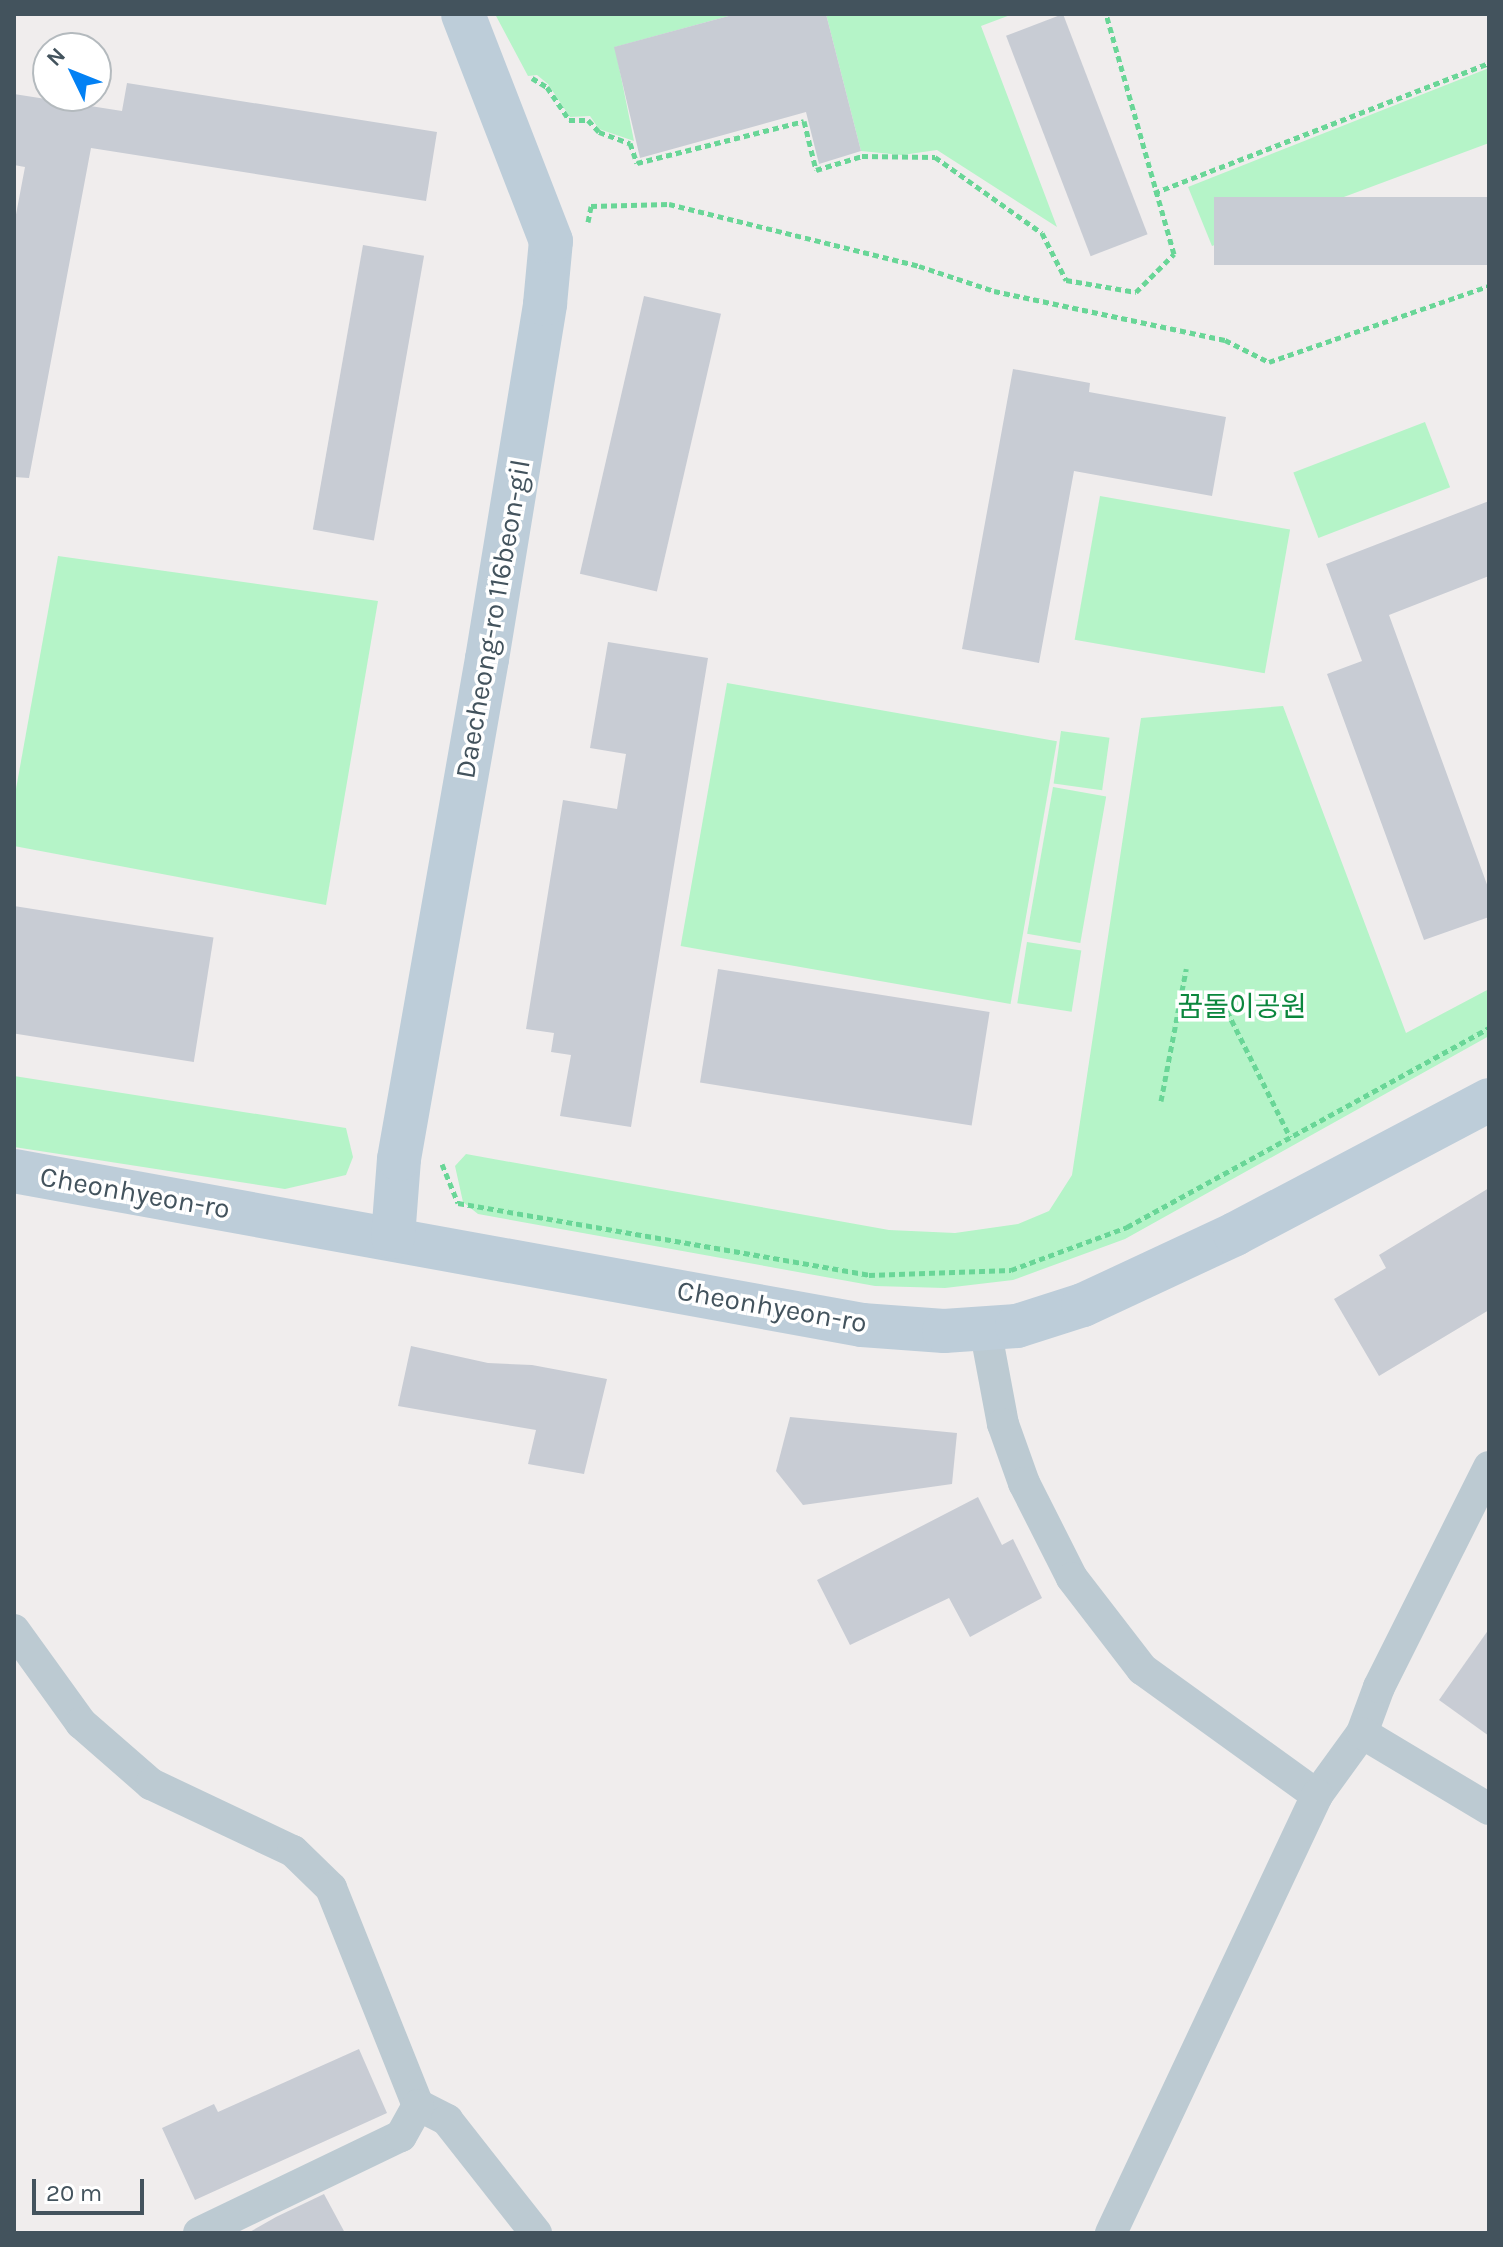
<!DOCTYPE html>
<meta charset="utf-8">
<style>
body{margin:0}
#map{position:relative;width:1503px;height:2247px;overflow:hidden;background:#f0eded;font-family:Karla,"Noto Sans KR",sans-serif}
div>[style]{position:absolute}
.green>*{inset:0;background:#b5f4c8;transform-origin:0 0}
.building>*{inset:0;background:#c8ccd4;transform-origin:0 0}
.path>*{height:5px;margin-top:-2.5px;transform-origin:0;background:repeating-linear-gradient(90deg,#69d697 0 6px,transparent 0 10px)}
.street>*{height:32px;margin:-16px;padding:0 16px;transform-origin:16px;border-radius:16px;background:#bccad2}
.secondary>*{height:44px;margin:-22px;padding:0 22px;transform-origin:22px;border-radius:22px;background:#bdcdd9}
span{translate:-50% -50%;white-space:nowrap;text-align:center;line-height:1.15;-webkit-text-stroke:7px #fff;paint-order:stroke}
.street-label{font-size:28px;color:#43535d}
.park-label{font-size:28px;color:#0b873e}
.frame{position:absolute;inset:0;border:16px solid #43535d;pointer-events:none}
.north{position:absolute;left:32px;top:32px;width:80px;height:80px;box-sizing:border-box;background:#fff;border:2px solid #b4babe;border-radius:50%;rotate:313deg;font-size:22px;font-weight:700;line-height:32px;text-align:center;color:#43535d}
.north::after{content:'';display:block;margin:auto;width:28px;height:36px;background:#0381f4;clip-path:polygon(50% 0,100% 100%,50% 72%,0 100%)}
.scale{position:absolute;left:32px;top:2179px;width:112px;height:36px;box-sizing:border-box;border:4px solid #43535d;border-top:0;padding-left:10px;font-size:24px;line-height:28px;white-space:nowrap;color:#43535d;-webkit-text-stroke:6px #fff;paint-order:stroke}
</style>
<div id="map">
<div class="green">
<i style="clip-path:polygon(495px 14px,736px 14px,615px 47px,634px 141px,599px 129px,590px 116px,570px 117px,548px 84px,537px 75px,528px 76px)"></i>
<i style="clip-path:polygon(826px 14px,1013px 14px,981px 26px,1057px 227px,937px 150px,902px 155px,861px 151px)"></i>
<i style="clip-path:polygon(1489px 68px,1489px 143px,1212px 246px,1188px 187px)"></i>
<i style="left:1425px;top:422px;width:70px;height:141px;rotate:69deg"></i>
<i style="left:1100px;top:496px;width:193px;height:146px;rotate:10deg"></i>
<i style="clip-path:polygon(58px 556px,378px 601px,326px 905px,14px 846px,14px 800px)"></i>
<i style="left:727px;top:683px;width:335px;height:267px;rotate:10deg"></i>
<i style="clip-path:polygon(1283px 706px,1406px 1033px,1489px 989px,1489px 1036px,1125px 1239px,1013px 1280px,945px 1288px,875px 1286px,478px 1214px,463px 1202px,455px 1166px,466px 1154px,889px 1230px,955px 1233px,1018px 1224px,1049px 1211px,1072px 1175px,1141px 718px)"></i>
<i style="left:1061px;top:731px;width:49px;height:53px;rotate:8deg"></i>
<i style="left:1053px;top:787px;width:54px;height:149px;rotate:10deg"></i>
<i style="left:1027px;top:942px;width:55px;height:62px;rotate:9deg"></i>
<i style="clip-path:polygon(14px 1076px,346px 1128px,353px 1157px,346px 1175px,285px 1189px,14px 1147px)"></i>
</div>
<div class="building">
<i style="clip-path:polygon(736px 14px,826px 14px,861px 151px,819px 164px,806px 112px,640px 158px,614px 47px)"></i>
<i style="left:1063px;top:14px;width:236px;height:61px;rotate:69deg"></i>
<i style="clip-path:polygon(127px 83px,437px 132px,426px 201px,91px 148px,29px 478px,14px 477px,14px 225px,25px 167px,14px 165px,14px 94px,122px 111px)"></i>
<i style="left:1489px;top:197px;width:68px;height:275px;rotate:90deg"></i>
<i style="left:363px;top:245px;width:62px;height:289px;rotate:10deg"></i>
<i style="left:644px;top:296px;width:79px;height:285px;rotate:13deg"></i>
<i style="clip-path:polygon(1013px 369px,1090px 383px,1089px 392px,1226px 417px,1212px 496px,1074px 471px,1039px 663px,962px 649px)"></i>
<i style="clip-path:polygon(1489px 501px,1489px 576px,1389px 615px,1489px 890px,1489px 917px,1424px 940px,1327px 674px,1362px 661px,1326px 564px)"></i>
<i style="clip-path:polygon(608px 642px,708px 658px,631px 1127px,560px 1116px,571px 1055px,551px 1052px,554px 1033px,526px 1029px,563px 800px,617px 809px,626px 754px,590px 748px)"></i>
<i style="left:14px;top:906px;width:202px;height:126px;rotate:9deg"></i>
<i style="left:718px;top:969px;width:275px;height:115px;rotate:9deg"></i>
<i style="clip-path:polygon(1489px 1188px,1489px 1310px,1379px 1376px,1334px 1299px,1386px 1268px,1379px 1255px)"></i>
<i style="clip-path:polygon(411px 1346px,488px 1363px,532px 1365px,607px 1379px,584px 1474px,528px 1464px,536px 1430px,398px 1406px)"></i>
<i style="clip-path:polygon(790px 1417px,957px 1433px,952px 1484px,803px 1505px,776px 1471px)"></i>
<i style="clip-path:polygon(978px 1497px,1002px 1545px,1013px 1539px,1042px 1598px,970px 1637px,949px 1598px,850px 1645px,817px 1580px)"></i>
<i style="clip-path:polygon(1489px 1629px,1489px 1736px,1439px 1700px)"></i>
<i style="clip-path:polygon(359px 2049px,387px 2113px,195px 2200px,162px 2128px,214px 2104px,218px 2112px)"></i>
<i style="clip-path:polygon(324px 2194px,345px 2233px,248px 2233px,276px 2217px)"></i>
</div>
<div class="path">
<i style="left:532px;top:78px;width:17px;rotate:31deg"></i>
<i style="left:547px;top:87px;width:40px;rotate:56deg"></i>
<i style="left:569px;top:120px;width:19px"></i>
<i style="left:588px;top:120px;width:16px;rotate:47deg"></i>
<i style="left:599px;top:132px;width:33px;rotate:20deg"></i>
<i style="left:630px;top:143px;width:21px;rotate:71deg"></i>
<i style="left:637px;top:163px;width:172px;rotate:-14.1deg"></i>
<i style="left:804px;top:121px;width:50px;rotate:76.2deg"></i>
<i style="left:816px;top:170px;width:48px;rotate:-16.9deg"></i>
<i style="left:862px;top:156px;width:73px;rotate:0.8deg"></i>
<i style="left:935px;top:157px;width:131px;rotate:35.4deg"></i>
<i style="left:1042px;top:233px;width:53px;rotate:62.9deg"></i>
<i style="left:1066px;top:280px;width:71px;rotate:9.7deg"></i>
<i style="left:1136px;top:292px;width:54px;rotate:-45deg"></i>
<i style="left:1174px;top:254px;width:249px;rotate:-105.8deg"></i>
<i style="left:1154px;top:193px;width:359px;rotate:-21.2deg"></i>
<i style="left:588px;top:222px;width:16px;rotate:-79deg"></i>
<i style="left:591px;top:206px;width:78px;rotate:-1.5deg"></i>
<i style="left:669px;top:204px;width:258px;rotate:13.9deg"></i>
<i style="left:919px;top:266px;width:79px;rotate:18.4deg"></i>
<i style="left:994px;top:291px;width:236px;rotate:12deg"></i>
<i style="left:1225px;top:340px;width:49px;rotate:26.6deg"></i>
<i style="left:1269px;top:362px;width:233px;rotate:-19.1deg"></i>
<i style="left:1180px;top:1001px;width:33px;rotate:-79deg"></i>
<i style="left:1161px;top:1101px;width:102px;rotate:-79.2deg"></i>
<i style="left:1180px;top:1001px;width:48px;rotate:12deg"></i>
<i style="left:1227px;top:1011px;width:141px;rotate:63.4deg"></i>
<i style="left:442px;top:1164px;width:42px;rotate:67.7deg"></i>
<i style="left:458px;top:1203px;width:417px;rotate:9.9deg"></i>
<i style="left:869px;top:1275px;width:142px;rotate:-2deg"></i>
<i style="left:1011px;top:1270px;width:124px;rotate:-20.3deg"></i>
<i style="left:1127px;top:1227px;width:413px;rotate:-28.8deg"></i>
</div>
<div class="street">
<i style="left:985px;top:1328px;width:98px;rotate:79.4deg"></i>
<i style="left:1003px;top:1424px;width:63px;rotate:70.4deg"></i>
<i style="left:1024px;top:1483px;width:106px;rotate:63.2deg"></i>
<i style="left:1072px;top:1578px;width:115px;rotate:52.4deg"></i>
<i style="left:1142px;top:1669px;width:216px;rotate:35.8deg"></i>
<i style="left:1317px;top:1795px;width:77px;rotate:-54deg"></i>
<i style="left:1362px;top:1733px;width:49px;rotate:-69.7deg"></i>
<i style="left:1379px;top:1687px;width:246px;rotate:-63.4deg"></i>
<i style="left:14px;top:1630px;width:115px;rotate:54.2deg"></i>
<i style="left:81px;top:1723px;width:93px;rotate:41.1deg"></i>
<i style="left:151px;top:1784px;width:157px;rotate:25.3deg"></i>
<i style="left:293px;top:1851px;width:53px;rotate:44.2deg"></i>
<i style="left:331px;top:1888px;width:234px;rotate:68.2deg"></i>
<i style="left:418px;top:2105px;width:33px;rotate:27deg"></i>
<i style="left:447px;top:2120px;width:144px;rotate:51.8deg"></i>
<i style="left:1362px;top:1733px;width:148px;rotate:30.9deg"></i>
<i style="left:199px;top:2233px;width:224px;rotate:-25.7deg"></i>
<i style="left:401px;top:2136px;width:35px;rotate:-61deg"></i>
<i style="left:1111px;top:2233px;width:484px;rotate:-64.8deg"></i>
</div>
<div class="secondary">
<i style="left:14px;top:1171px;width:862px;rotate:10.29deg"></i>
<i style="left:862px;top:1325px;width:82px;rotate:4.2deg"></i>
<i style="left:944px;top:1331px;width:73px;rotate:-3.9deg"></i>
<i style="left:1017px;top:1326px;width:69px;rotate:-17.7deg"></i>
<i style="left:1083px;top:1305px;width:168px;rotate:-25deg"></i>
<i style="left:1235px;top:1234px;width:287px;rotate:-27.8deg"></i>
<i style="left:393px;top:1237px;width:78px;rotate:-85.6deg"></i>
<i style="left:399px;top:1159px;width:508px;rotate:-80.02deg"></i>
<i style="left:487px;top:659px;width:360px;rotate:-80.7deg"></i>
<i style="left:545px;top:304px;width:63px;rotate:-84.6deg"></i>
<i style="left:551px;top:241px;width:243px;rotate:-111.2deg"></i>
</div>
<div class="street-label">
<span style="left:493px;top:619px;rotate:-80deg">Daecheong-ro 116beon-gil</span>
<span style="left:135px;top:1193px;rotate:10deg">Cheonhyeon-ro</span>
<span style="left:772px;top:1307px;rotate:10deg">Cheonhyeon-ro</span>
</div>
<div class="park-label">
<span style="left:1242px;top:1007px">꿈돌이공원</span>
</div>
<div class="frame"></div>
<div class="north">N</div>
<div class="scale">20 m</div>
</div>
